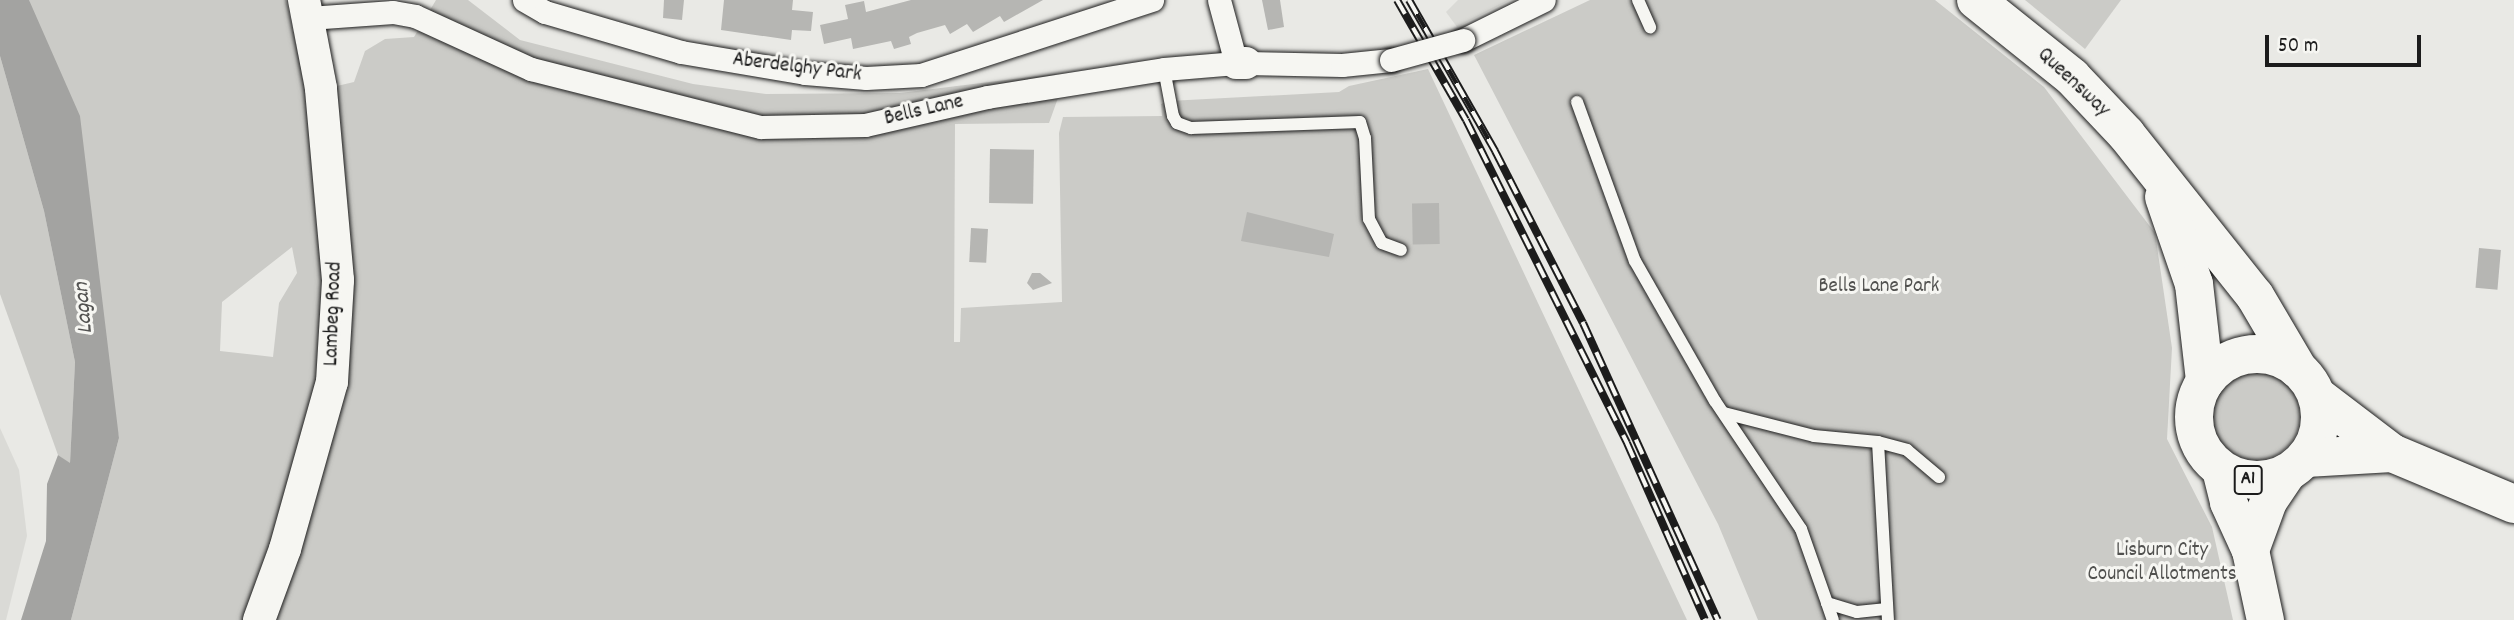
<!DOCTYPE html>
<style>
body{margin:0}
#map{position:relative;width:2514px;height:620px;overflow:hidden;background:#e9e9e5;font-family:Dekko,sans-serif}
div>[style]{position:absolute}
.built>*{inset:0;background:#dadad6}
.green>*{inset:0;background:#cbcbc7}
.round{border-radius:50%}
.water>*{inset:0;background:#a3a3a1}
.building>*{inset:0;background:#b6b6b3;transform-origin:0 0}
.roads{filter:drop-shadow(0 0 2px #1c1c1c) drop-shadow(0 0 2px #1c1c1c)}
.lane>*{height:12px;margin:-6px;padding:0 6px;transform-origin:6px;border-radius:6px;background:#f6f6f2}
.street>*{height:23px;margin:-11.5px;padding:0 11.5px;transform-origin:11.5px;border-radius:11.5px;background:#f6f6f2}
.secondary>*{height:32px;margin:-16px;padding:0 16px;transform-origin:16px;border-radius:16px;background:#f6f6f2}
.primary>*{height:37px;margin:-18.5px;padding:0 18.5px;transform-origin:18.5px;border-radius:18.5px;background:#f6f6f2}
.highway>*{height:38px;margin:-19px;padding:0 19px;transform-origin:19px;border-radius:19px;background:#f6f6f2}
.highway>.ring{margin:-19px;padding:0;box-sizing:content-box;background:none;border:38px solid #f6f6f2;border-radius:50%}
.rail>*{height:8px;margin-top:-4px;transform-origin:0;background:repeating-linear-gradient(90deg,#f6f6f2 0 16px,#1c1c1c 0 32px);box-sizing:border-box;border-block:2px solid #1c1c1c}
.bridges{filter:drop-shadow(0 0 2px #1c1c1c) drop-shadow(0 0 2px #1c1c1c)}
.street-bridge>*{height:23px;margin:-11.5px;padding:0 11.5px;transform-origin:11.5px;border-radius:11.5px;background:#f6f6f2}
span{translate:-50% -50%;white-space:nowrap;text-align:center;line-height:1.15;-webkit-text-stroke:6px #f6f6f2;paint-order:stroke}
.shield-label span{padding:2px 5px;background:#f6f6f2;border:2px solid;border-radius:5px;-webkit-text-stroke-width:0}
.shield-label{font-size:19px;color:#1c1c1c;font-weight:700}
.street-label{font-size:21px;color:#1c1c1c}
.park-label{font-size:21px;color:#51514f}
.water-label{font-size:23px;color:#525251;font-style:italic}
.scale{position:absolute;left:2265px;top:35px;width:156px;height:32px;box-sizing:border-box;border:4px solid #1c1c1c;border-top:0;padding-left:9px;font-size:21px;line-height:24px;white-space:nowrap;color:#1c1c1c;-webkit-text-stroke:5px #f6f6f2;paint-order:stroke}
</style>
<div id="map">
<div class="built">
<i style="clip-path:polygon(1458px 0,1510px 0,1457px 27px,1446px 12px)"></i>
<i style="clip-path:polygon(0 428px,19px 470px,27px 536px,6px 620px,0 620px)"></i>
</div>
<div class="green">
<i style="clip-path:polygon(evenodd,29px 0,286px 0,307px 93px,354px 82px,365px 51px,385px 39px,414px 37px,436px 0,468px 0,520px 40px,693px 84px,766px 94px,900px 93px,1055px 74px,1058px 98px,1049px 123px,955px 124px,954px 342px,960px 342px,961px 308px,1062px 302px,1059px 133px,1063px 117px,1162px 116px,1161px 104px,1169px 101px,1339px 92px,1349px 86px,1428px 69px,1687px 620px,71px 620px,119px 438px,29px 0,292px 247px,297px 273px,279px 303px,273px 357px,220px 351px,222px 302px,292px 247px)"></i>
<i style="clip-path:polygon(1590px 0,1935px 0,2044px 87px,2155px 233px,2172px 348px,2167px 439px,2212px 527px,2233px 620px,1758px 620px,1718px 524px,1474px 55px)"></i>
<i style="clip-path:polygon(2025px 0,2121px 0,2085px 49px)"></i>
<i style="clip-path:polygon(0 56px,44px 211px,75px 362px,70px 464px,58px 455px,0 294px)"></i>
<i class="round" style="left:2212px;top:372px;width:88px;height:88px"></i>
</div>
<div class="water">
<i style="clip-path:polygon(0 0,29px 0,80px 116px,119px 438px,71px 620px,21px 620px,46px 541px,47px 484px,58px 455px,70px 463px,75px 362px,44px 211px,0 56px)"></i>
</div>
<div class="building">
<i style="clip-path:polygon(664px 0,684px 0,682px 20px,663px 18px)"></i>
<i style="clip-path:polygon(724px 0,793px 0,792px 10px,813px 12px,811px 31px,792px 30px,791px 40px,721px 30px)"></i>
<i style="clip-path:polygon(911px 0,1043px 0,1004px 22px,1000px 16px,973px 32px,967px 24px,950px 34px,945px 25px,917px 33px,909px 37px,911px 44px,894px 49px,891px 41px,853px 49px,851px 38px,824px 44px,820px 25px,848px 19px,845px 5px,864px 1px,866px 12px)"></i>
<i style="clip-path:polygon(1262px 0,1280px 0,1284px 27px,1268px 30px)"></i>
<i style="left:990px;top:149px;width:44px;height:54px;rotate:1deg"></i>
<i style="left:1439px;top:203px;width:41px;height:27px;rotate:89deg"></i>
<i style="clip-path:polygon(1247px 212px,1334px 234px,1329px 257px,1241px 241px)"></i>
<i style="left:971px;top:228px;width:17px;height:34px;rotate:3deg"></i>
<i style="left:2479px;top:248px;width:22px;height:40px;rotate:5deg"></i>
<i style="clip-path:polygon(1032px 273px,1040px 273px,1052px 283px,1033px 290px,1027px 283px)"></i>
</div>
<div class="roads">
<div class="lane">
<i style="left:1638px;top:0;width:30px;rotate:66deg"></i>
<i style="left:1164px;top:69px;width:48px;rotate:79.2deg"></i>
<i style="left:1173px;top:116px;width:8px;rotate:60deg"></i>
<i style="left:1177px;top:123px;width:15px;rotate:20deg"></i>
<i style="left:1191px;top:128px;width:169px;rotate:-2deg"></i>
<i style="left:1360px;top:122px;width:17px;rotate:73deg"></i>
<i style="left:1365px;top:138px;width:81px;rotate:87.2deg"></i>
<i style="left:1369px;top:219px;width:27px;rotate:62deg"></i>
<i style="left:1382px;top:243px;width:20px;rotate:20deg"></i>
<i style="left:1577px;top:102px;width:169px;rotate:70deg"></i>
<i style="left:1635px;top:261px;width:161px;rotate:60.3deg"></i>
<i style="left:1715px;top:401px;width:154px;rotate:56.1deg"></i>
<i style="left:1801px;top:529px;width:78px;rotate:70.6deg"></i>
<i style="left:1827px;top:603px;width:31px;rotate:17deg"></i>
<i style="left:1857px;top:612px;width:30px;rotate:-6deg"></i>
<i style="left:1724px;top:413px;width:93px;rotate:14.3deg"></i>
<i style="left:1814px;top:436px;width:64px;rotate:5.4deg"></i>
<i style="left:1878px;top:442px;width:178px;rotate:86.8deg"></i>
<i style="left:1878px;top:442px;width:30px;rotate:15deg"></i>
<i style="left:1907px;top:450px;width:42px;rotate:40.2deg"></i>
<i style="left:1827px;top:603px;width:18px;rotate:71deg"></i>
</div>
<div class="street">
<i style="left:524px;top:0;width:24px;rotate:30deg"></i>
<i style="left:545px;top:12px;width:142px;rotate:16.4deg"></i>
<i style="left:681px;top:52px;width:126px;rotate:9.6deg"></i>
<i style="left:805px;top:73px;width:61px;rotate:4.7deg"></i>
<i style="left:866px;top:78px;width:55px;rotate:-3.1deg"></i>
<i style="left:921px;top:75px;width:243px;rotate:-18deg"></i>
<i style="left:309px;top:18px;width:84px;rotate:-4.1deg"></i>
<i style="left:393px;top:12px;width:22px;rotate:10deg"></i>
<i style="left:415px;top:16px;width:128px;rotate:24.6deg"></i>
<i style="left:531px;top:69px;width:237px;rotate:14.2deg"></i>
<i style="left:761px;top:127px;width:104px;rotate:-1.1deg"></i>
<i style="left:865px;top:125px;width:125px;rotate:-12.9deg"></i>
<i style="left:987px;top:97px;width:179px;rotate:-9deg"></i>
<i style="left:1164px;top:69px;width:72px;rotate:-4.8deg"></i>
<i style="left:1236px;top:63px;width:65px;rotate:-105.1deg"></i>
<i style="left:1463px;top:40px;width:90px;rotate:-26.3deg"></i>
<i style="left:1246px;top:63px;width:96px;rotate:1.2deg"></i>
<i style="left:1342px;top:65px;width:49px;rotate:-5.8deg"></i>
</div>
<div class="secondary">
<i style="left:1236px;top:63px;width:10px"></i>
<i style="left:259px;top:620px;width:76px;rotate:-69.9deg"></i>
<i style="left:285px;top:549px;width:173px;rotate:-74.3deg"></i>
<i style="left:332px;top:382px;width:102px;rotate:-86.6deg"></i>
<i style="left:338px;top:280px;width:193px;rotate:-95.1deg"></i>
<i style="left:321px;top:88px;width:90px;rotate:-100.9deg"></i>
</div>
<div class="primary">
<i style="left:2220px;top:469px;width:34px;rotate:76deg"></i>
<i style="left:2228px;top:502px;width:53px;rotate:65.4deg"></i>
<i style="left:2250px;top:550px;width:72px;rotate:77.9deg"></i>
<i style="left:2250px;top:550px;width:52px;rotate:-69.8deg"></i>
<i style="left:2268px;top:501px;width:32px;rotate:-56deg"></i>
</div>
<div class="highway">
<i style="left:1976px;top:0;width:123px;rotate:38.7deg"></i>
<i style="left:2072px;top:77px;width:79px;rotate:46.5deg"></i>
<i style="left:2126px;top:134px;width:207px;rotate:51.5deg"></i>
<i style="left:2255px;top:296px;width:85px;rotate:59.5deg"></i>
<i style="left:2164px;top:197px;width:92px;rotate:71deg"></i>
<i style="left:2194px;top:284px;width:98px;rotate:83.5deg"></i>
<i class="ring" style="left:2194px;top:354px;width:88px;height:88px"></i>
<i style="left:2317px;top:396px;width:94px;rotate:37.2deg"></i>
<i style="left:2392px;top:453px;width:132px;rotate:22.7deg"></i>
<i style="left:2306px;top:458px;width:86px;rotate:-3.3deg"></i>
</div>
</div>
<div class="rail">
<i style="left:1397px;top:0;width:138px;rotate:60.1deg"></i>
<i style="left:1466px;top:120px;width:361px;rotate:63.5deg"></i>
<i style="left:1627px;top:443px;width:193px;rotate:66.2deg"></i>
<i style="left:1409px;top:0;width:174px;rotate:60.3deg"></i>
<i style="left:1495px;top:151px;width:193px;rotate:62.9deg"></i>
<i style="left:1583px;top:323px;width:326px;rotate:65.6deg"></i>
</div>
<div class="bridges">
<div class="street-bridge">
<i style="left:1391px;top:60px;width:75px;rotate:-15.5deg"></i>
</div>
</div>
<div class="shield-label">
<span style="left:2248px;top:480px">A1</span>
</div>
<div class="street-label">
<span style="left:797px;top:68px;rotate:7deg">Aberdelghy Park</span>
<span style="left:2073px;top:83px;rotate:43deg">Queensway</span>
<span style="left:924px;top:111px;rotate:-13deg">Bells Lane</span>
<span style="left:334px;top:314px;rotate:-88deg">Lambeg Road</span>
</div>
<div class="park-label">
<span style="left:1879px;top:287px">Bells Lane Park</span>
<span style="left:2162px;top:563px">Lisburn City<br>Council Allotments</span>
</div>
<div class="water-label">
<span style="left:85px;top:308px;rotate:-95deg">Lagan</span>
</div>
<div class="scale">50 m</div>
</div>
